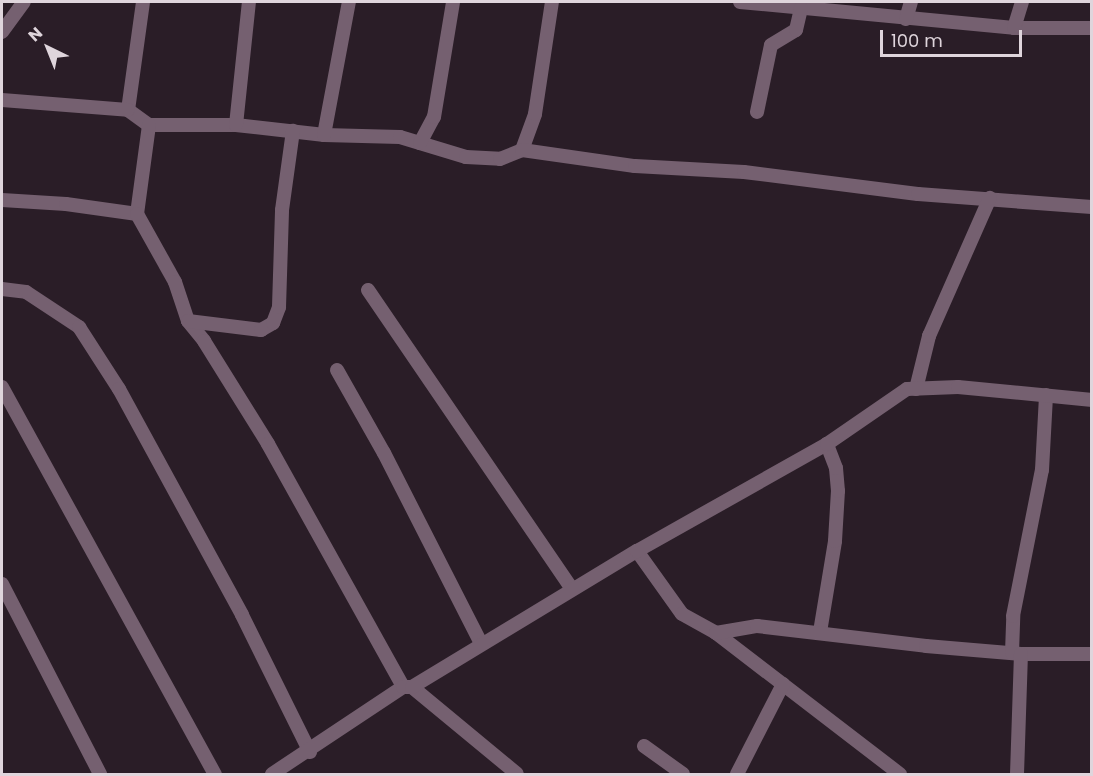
<!DOCTYPE html>
<style>
body{margin:0}
#map{position:relative;width:1093px;height:776px;overflow:hidden;background:#2a1d27;font-family:Poppins,sans-serif}
div>[style]{position:absolute}
.minor>*{height:14px;margin:-7px;padding:0 7px;transform-origin:7px;border-radius:7px;background:#756070}
span{translate:-50% -50%;white-space:nowrap;text-align:center;line-height:1.15;-webkit-text-stroke:4.5px #2a1d27;paint-order:stroke}
.frame{position:absolute;inset:0;border:3px solid #dfd5dc;pointer-events:none}
.north{position:absolute;left:18px;top:18px;width:60px;height:60px;-webkit-text-stroke:4px #2a1d27;paint-order:stroke;rotate:317deg;font-size:16px;font-weight:700;line-height:24px;text-align:center;color:#dfd5dc}
.north::after{content:'';display:block;margin:auto;width:21px;height:27px;background:#dfd5dc;clip-path:polygon(50% 0,100% 100%,50% 72%,0 100%)}
.scale{position:absolute;left:880px;top:30px;width:142px;height:27px;box-sizing:border-box;border:3px solid #dfd5dc;border-top:0;padding-left:8px;font-size:18px;line-height:21px;white-space:nowrap;color:#dfd5dc;-webkit-text-stroke:4px #2a1d27;paint-order:stroke}
</style>
<div id="map">
<div class="minor">
<i style="left:143px;top:2px;width:109px;rotate:97.9deg"></i>
<i style="left:128px;top:110px;width:26px;rotate:36deg"></i>
<i style="left:149px;top:125px;width:87px"></i>
<i style="left:236px;top:125px;width:89px;rotate:6.5deg"></i>
<i style="left:324px;top:135px;width:76px;rotate:1.5deg"></i>
<i style="left:400px;top:137px;width:69px;rotate:16.9deg"></i>
<i style="left:466px;top:157px;width:34px;rotate:3deg"></i>
<i style="left:500px;top:159px;width:24px;rotate:-22deg"></i>
<i style="left:522px;top:150px;width:38px;rotate:-70deg"></i>
<i style="left:535px;top:114px;width:113px;rotate:-81.4deg"></i>
<i style="left:740px;top:2px;width:275px;rotate:5.4deg"></i>
<i style="left:1014px;top:28px;width:78px"></i>
<i style="left:906px;top:19px;width:18px;rotate:-74deg"></i>
<i style="left:1014px;top:28px;width:27px;rotate:-73deg"></i>
<i style="left:2px;top:32px;width:37px;rotate:-54deg"></i>
<i style="left:2px;top:100px;width:126px;rotate:4.5deg"></i>
<i style="left:757px;top:112px;width:68px;rotate:-78.2deg"></i>
<i style="left:771px;top:45px;width:29px;rotate:-31deg"></i>
<i style="left:796px;top:30px;width:22px;rotate:-77deg"></i>
<i style="left:236px;top:125px;width:124px;rotate:-84deg"></i>
<i style="left:324px;top:135px;width:135px;rotate:-79.4deg"></i>
<i style="left:420px;top:143px;width:30px;rotate:-62deg"></i>
<i style="left:434px;top:117px;width:117px;rotate:-80.6deg"></i>
<i style="left:522px;top:150px;width:114px;rotate:8.1deg"></i>
<i style="left:635px;top:166px;width:109px;rotate:3.2deg"></i>
<i style="left:744px;top:172px;width:175px;rotate:7.2deg"></i>
<i style="left:918px;top:194px;width:174px;rotate:4.3deg"></i>
<i style="left:2px;top:200px;width:64px;rotate:3.6deg"></i>
<i style="left:66px;top:204px;width:72px;rotate:8deg"></i>
<i style="left:137px;top:214px;width:90px;rotate:-82.3deg"></i>
<i style="left:137px;top:214px;width:78px;rotate:60.8deg"></i>
<i style="left:175px;top:282px;width:41px;rotate:71.6deg"></i>
<i style="left:188px;top:321px;width:26px;rotate:51deg"></i>
<i style="left:204px;top:341px;width:121px;rotate:58.1deg"></i>
<i style="left:268px;top:444px;width:278px;rotate:60.9deg"></i>
<i style="left:2px;top:289px;width:24px;rotate:7deg"></i>
<i style="left:26px;top:292px;width:64px;rotate:33.4deg"></i>
<i style="left:79px;top:327px;width:74px;rotate:57.2deg"></i>
<i style="left:119px;top:389px;width:257px;rotate:61.4deg"></i>
<i style="left:242px;top:615px;width:153px;rotate:63.6deg"></i>
<i style="left:368px;top:290px;width:362px;rotate:55.7deg"></i>
<i style="left:188px;top:321px;width:74px;rotate:7deg"></i>
<i style="left:261px;top:330px;width:14px;rotate:-30deg"></i>
<i style="left:273px;top:323px;width:17px;rotate:-69deg"></i>
<i style="left:279px;top:307px;width:97px;rotate:-88.2deg"></i>
<i style="left:282px;top:210px;width:80px;rotate:-82.1deg"></i>
<i style="left:337px;top:370px;width:95px;rotate:60.5deg"></i>
<i style="left:384px;top:453px;width:213px;rotate:63deg"></i>
<i style="left:2px;top:387px;width:442px;rotate:61.2deg"></i>
<i style="left:916px;top:389px;width:55px;rotate:-76.2deg"></i>
<i style="left:929px;top:336px;width:151px;rotate:-66.2deg"></i>
<i style="left:637px;top:551px;width:77px;rotate:54.5deg"></i>
<i style="left:682px;top:614px;width:39px;rotate:29deg"></i>
<i style="left:716px;top:633px;width:232px;rotate:37.5deg"></i>
<i style="left:2px;top:584px;width:214px;rotate:62.7deg"></i>
<i style="left:820px;top:632px;width:92px;rotate:-80.6deg"></i>
<i style="left:835px;top:541px;width:50px;rotate:-86.6deg"></i>
<i style="left:838px;top:491px;width:23px;rotate:-95deg"></i>
<i style="left:836px;top:468px;width:26px;rotate:-111deg"></i>
<i style="left:716px;top:633px;width:42px;rotate:-9.7deg"></i>
<i style="left:757px;top:626px;width:170px;rotate:6.7deg"></i>
<i style="left:926px;top:646px;width:95px;rotate:4.8deg"></i>
<i style="left:1021px;top:654px;width:71px"></i>
<i style="left:1012px;top:653px;width:37px;rotate:-88deg"></i>
<i style="left:1013px;top:616px;width:149px;rotate:-78.8deg"></i>
<i style="left:1042px;top:470px;width:75px;rotate:-86.9deg"></i>
<i style="left:412px;top:687px;width:136px;rotate:39.6deg"></i>
<i style="left:644px;top:746px;width:48px;rotate:35.7deg"></i>
<i style="left:272px;top:774px;width:157px;rotate:-33.6deg"></i>
<i style="left:403px;top:687px;width:9px"></i>
<i style="left:412px;top:687px;width:263px;rotate:-31.2deg"></i>
<i style="left:637px;top:551px;width:218px;rotate:-29.4deg"></i>
<i style="left:827px;top:444px;width:97px;rotate:-34.5deg"></i>
<i style="left:907px;top:389px;width:51px;rotate:-2.2deg"></i>
<i style="left:958px;top:387px;width:135px;rotate:5.5deg"></i>
<i style="left:737px;top:774px;width:101px;rotate:-62.9deg"></i>
<i style="left:1017px;top:774px;width:120px;rotate:-88.1deg"></i>
</div>
<div class="frame"></div>
<div class="north">N</div>
<div class="scale">100 m</div>
</div>
